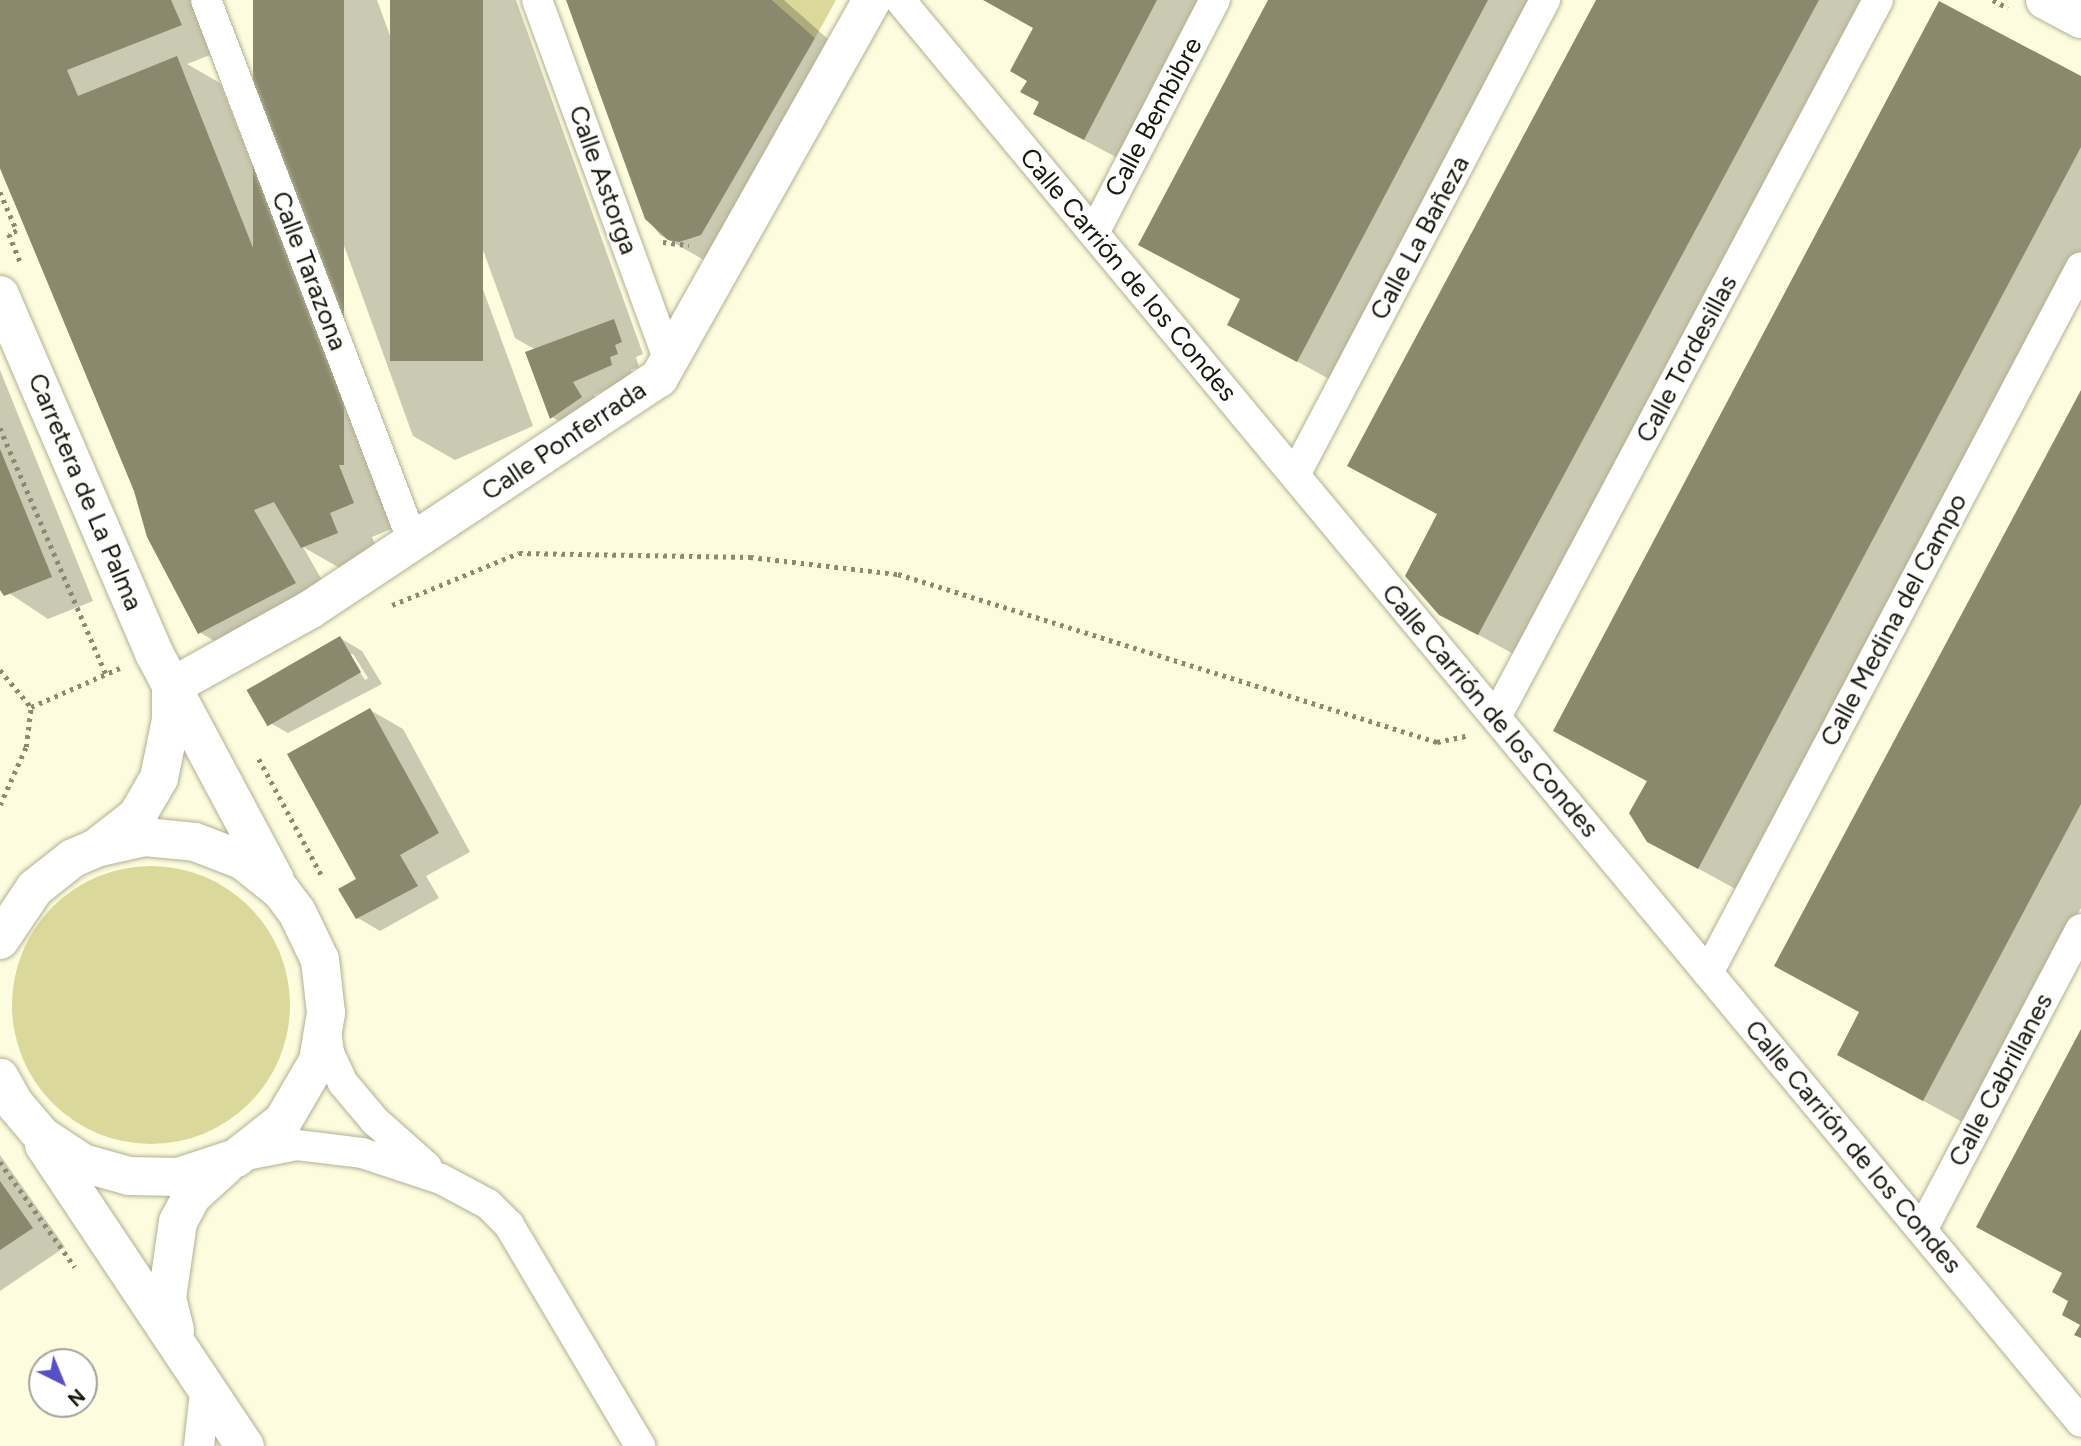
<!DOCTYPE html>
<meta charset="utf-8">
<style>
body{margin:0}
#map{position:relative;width:2081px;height:1446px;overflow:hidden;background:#fdfcde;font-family:Figtree,sans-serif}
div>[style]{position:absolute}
.green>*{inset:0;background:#dbd89b}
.round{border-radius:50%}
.shadow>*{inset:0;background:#0003}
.building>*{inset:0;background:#8a896d;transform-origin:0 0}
.path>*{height:4.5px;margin-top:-2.25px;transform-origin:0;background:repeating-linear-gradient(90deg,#898974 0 3.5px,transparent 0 8.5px)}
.roads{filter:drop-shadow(0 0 2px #b1b093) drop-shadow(0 0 2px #b1b093)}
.street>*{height:30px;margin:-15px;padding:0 15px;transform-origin:15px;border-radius:15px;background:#fff}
.secondary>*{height:38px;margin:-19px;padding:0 19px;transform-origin:19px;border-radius:19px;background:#fff}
span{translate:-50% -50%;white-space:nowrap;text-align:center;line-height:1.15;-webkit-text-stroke:5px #fff;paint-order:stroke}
.street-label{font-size:26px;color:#17170c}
.north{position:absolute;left:28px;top:1348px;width:70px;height:70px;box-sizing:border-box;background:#fff;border:2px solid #a2a29e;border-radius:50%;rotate:137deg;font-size:19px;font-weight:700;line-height:28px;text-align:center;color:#17170c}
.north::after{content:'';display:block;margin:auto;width:24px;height:32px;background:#564fc6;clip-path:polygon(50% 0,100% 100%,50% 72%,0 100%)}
</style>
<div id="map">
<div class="green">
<i style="clip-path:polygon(772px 0,836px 0,815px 38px)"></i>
<i class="round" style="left:12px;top:866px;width:278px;height:278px"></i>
</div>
<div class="shadow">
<i style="clip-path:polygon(0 0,203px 0,223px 50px,187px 64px,220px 83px,396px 527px,372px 537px,380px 558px,345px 571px,303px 547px,338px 608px,242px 657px,199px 632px,0 169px)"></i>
<i style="clip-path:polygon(255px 0,377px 0,533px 426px,455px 460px,413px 436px)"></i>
<i style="clip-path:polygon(392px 0,516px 0,643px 354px,636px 357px,639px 367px,631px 370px,633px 377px,594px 395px,603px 410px,574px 430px,552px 417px,536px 350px,515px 338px)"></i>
<i style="clip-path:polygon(567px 0,784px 0,856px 64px,704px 260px,660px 235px,647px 218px)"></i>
<i style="clip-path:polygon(985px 0,1213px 0,1127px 163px,1035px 114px,1041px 102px,1030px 80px,1035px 28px)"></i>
<i style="clip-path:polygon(1270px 0,1543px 0,1340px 385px,1229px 324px,1241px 300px,1140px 245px)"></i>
<i style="clip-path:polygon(1598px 0,1874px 0,1521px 658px,1440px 614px,1439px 515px,1392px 490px)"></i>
<i style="clip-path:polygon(2081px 78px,2081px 251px,1741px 892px,1648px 841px,1648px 782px,1555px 731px)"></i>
<i style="clip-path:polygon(0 370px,93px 601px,48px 619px,0 587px)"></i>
<i style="clip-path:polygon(2081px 394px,2081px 908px,1966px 1124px,1839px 1055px,1861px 1013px)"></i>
<i style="clip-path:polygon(evenodd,340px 638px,362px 651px,382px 684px,288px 733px,265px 720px,340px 638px,348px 654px,353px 654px,368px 678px,365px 680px,348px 654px)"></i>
<i style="clip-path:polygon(370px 710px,403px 729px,470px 852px,426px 876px,439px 898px,380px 931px,358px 918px)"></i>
<i style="clip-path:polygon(0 1155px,65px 1247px,0 1291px)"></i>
</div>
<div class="building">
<i style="clip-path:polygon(0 0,171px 0,182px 25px,67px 70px,78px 96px,177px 56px,354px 503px,330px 513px,338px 533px,301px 548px,274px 502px,254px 510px,296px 583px,198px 634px,147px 537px,134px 491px,0 168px)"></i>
<i style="left:253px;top:0;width:91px;height:465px"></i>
<i style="left:390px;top:0;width:93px;height:361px"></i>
<i style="clip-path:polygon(566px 0,772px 0,815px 38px,701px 235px,679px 242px,668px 240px,645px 219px)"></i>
<i style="clip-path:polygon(983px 0,1157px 0,1084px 140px,1033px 114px,1039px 102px,1020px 92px,1027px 81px,1010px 71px,1033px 28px)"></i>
<i style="clip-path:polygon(1268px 0,1488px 0,1297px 362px,1227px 325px,1240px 299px,1138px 245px)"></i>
<i style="clip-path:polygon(1596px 0,1819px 0,1478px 635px,1439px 615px,1405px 576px,1437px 514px,1347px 466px)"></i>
<i style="clip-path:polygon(1939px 1px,2081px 76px,2081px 147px,1698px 869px,1647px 842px,1629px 813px,1647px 781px,1553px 731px)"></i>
<i style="clip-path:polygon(614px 319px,622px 342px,615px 345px,618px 354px,610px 357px,612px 365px,573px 382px,582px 397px,550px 419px,525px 352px)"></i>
<i style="clip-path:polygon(2081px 390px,2081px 804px,1923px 1101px,1837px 1055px,1859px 1012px,1774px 966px)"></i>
<i style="clip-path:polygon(0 449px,52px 577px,4px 596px,0 590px)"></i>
<i style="left:340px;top:636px;width:42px;height:108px;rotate:60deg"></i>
<i style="clip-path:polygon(370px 708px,439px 833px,400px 855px,418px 886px,356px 919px,338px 889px,356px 879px,287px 754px)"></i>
<i style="clip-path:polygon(2081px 1029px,2081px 1338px,2074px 1335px,2080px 1325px,2062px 1315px,2068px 1301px,2052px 1292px,2062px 1273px,1976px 1227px)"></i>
<i style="clip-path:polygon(0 1181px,33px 1228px,0 1250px)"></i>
</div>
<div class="path">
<i style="left:1993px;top:0;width:17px;rotate:28deg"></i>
<i style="left:0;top:192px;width:43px;rotate:66.4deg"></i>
<i style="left:17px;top:231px;width:9px;rotate:159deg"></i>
<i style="left:9px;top:234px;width:29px;rotate:68deg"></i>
<i style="left:663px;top:242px;width:26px;rotate:7deg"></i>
<i style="left:0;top:428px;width:268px;rotate:66.7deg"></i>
<i style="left:392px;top:605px;width:137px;rotate:-22.3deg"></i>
<i style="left:519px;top:553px;width:231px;rotate:1deg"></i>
<i style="left:750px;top:557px;width:149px;rotate:6.6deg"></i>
<i style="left:898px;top:574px;width:565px;rotate:17.31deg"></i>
<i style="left:1437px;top:742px;width:30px;rotate:-12deg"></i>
<i style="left:0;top:670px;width:48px;rotate:50deg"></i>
<i style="left:31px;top:707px;width:97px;rotate:-23.7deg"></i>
<i style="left:259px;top:759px;width:131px;rotate:61.7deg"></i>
<i style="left:0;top:805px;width:64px;rotate:-65.9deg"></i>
<i style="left:26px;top:747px;width:40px;rotate:-82.9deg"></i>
<i style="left:0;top:1162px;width:129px;rotate:54.5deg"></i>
</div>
<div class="roads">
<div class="street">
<i style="left:206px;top:0;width:580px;rotate:69.1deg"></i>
<i style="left:537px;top:0;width:383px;rotate:69.9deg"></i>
<i style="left:900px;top:0;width:1848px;rotate:50.29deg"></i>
<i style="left:1094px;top:233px;width:263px;rotate:-62.6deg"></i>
<i style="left:1295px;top:475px;width:537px;rotate:-62.24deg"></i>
<i style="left:1496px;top:717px;width:812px;rotate:-61.95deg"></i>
<i style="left:1708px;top:973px;width:798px;rotate:-62.15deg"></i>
<i style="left:326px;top:1031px;width:22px;rotate:82deg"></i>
<i style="left:329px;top:1053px;width:33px;rotate:65deg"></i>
<i style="left:343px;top:1083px;width:50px;rotate:49.9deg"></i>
<i style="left:375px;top:1121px;width:69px;rotate:41.5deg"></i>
<i style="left:241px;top:1156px;width:57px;rotate:-11.1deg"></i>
<i style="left:297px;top:1145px;width:65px;rotate:7deg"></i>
<i style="left:362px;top:1153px;width:83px;rotate:18.2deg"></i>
<i style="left:441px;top:1179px;width:53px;rotate:28deg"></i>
<i style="left:488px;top:1204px;width:30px;rotate:45deg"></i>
<i style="left:509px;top:1225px;width:257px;rotate:59.3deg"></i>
<i style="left:1922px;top:1230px;width:340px;rotate:-62.2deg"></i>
<i style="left:199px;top:1446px;width:62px;rotate:-83.6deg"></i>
</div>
<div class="secondary">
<i style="left:2045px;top:0;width:41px;rotate:27.8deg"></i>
<i style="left:0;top:295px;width:390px;rotate:66.7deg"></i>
<i style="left:154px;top:653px;width:257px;rotate:61.9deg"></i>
<i style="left:171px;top:687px;width:160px;rotate:-29.1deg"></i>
<i style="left:311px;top:609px;width:418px;rotate:-33.6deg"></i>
<i style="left:659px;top:378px;width:434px;rotate:-60.6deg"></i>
<i style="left:100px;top:845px;width:47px;rotate:-38.1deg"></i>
<i style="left:137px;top:816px;width:44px;rotate:-59.9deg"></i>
<i style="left:159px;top:778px;width:59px;rotate:-78.3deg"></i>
<i style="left:171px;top:720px;width:33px;rotate:-90deg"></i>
<i style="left:0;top:940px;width:63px;rotate:-56.1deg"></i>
<i style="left:35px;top:888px;width:48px;rotate:-38.3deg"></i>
<i style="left:73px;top:858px;width:25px;rotate:-23deg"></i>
<i style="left:96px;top:848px;width:50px;rotate:-12.7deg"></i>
<i style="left:145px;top:837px;width:50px;rotate:5.7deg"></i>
<i style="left:195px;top:842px;width:50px;rotate:21deg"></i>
<i style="left:242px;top:860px;width:50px;rotate:38.5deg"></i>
<i style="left:281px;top:891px;width:26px;rotate:53deg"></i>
<i style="left:297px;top:912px;width:53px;rotate:64.4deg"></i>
<i style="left:320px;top:960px;width:53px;rotate:83.5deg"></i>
<i style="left:326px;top:1013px;width:49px;rotate:99.5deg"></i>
<i style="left:318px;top:1061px;width:69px;rotate:120.3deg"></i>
<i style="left:283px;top:1121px;width:60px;rotate:141.8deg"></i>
<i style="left:236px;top:1158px;width:61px;rotate:161.9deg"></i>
<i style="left:178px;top:1177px;width:49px;rotate:-178.8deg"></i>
<i style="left:129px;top:1176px;width:48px;rotate:-164.2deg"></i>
<i style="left:83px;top:1163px;width:49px;rotate:-146.6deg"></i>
<i style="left:42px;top:1136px;width:43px;rotate:-130.3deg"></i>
<i style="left:14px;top:1103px;width:29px;rotate:-119deg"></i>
<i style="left:44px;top:1145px;width:362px;rotate:56.3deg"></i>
<i style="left:175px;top:1330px;width:33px;rotate:-104deg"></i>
<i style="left:167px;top:1298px;width:77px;rotate:-81.8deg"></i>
<i style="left:178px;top:1222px;width:30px;rotate:-62deg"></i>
<i style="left:192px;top:1196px;width:45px;rotate:-42.3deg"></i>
</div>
</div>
<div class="street-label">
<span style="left:1154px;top:117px;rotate:-62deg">Calle Bembibre</span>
<span style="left:603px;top:180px;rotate:70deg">Calle Astorga</span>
<span style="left:1420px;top:238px;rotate:-62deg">Calle La Bañeza</span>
<span style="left:309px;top:271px;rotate:69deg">Calle Tarazona</span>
<span style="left:1128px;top:275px;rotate:50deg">Calle Carrión de los Condes</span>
<span style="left:1687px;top:359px;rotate:-62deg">Calle Tordesillas</span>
<span style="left:564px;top:441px;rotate:-34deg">Calle Ponferrada</span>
<span style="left:85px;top:492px;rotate:67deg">Carretera de La Palma</span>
<span style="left:1894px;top:620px;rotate:-62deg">Calle Medina del Campo</span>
<span style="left:1490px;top:711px;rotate:50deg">Calle Carrión de los Condes</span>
<span style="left:2001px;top:1080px;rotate:-62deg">Calle Cabrillanes</span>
<span style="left:1853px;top:1147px;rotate:50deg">Calle Carrión de los Condes</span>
</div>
<div class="north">N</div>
</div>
